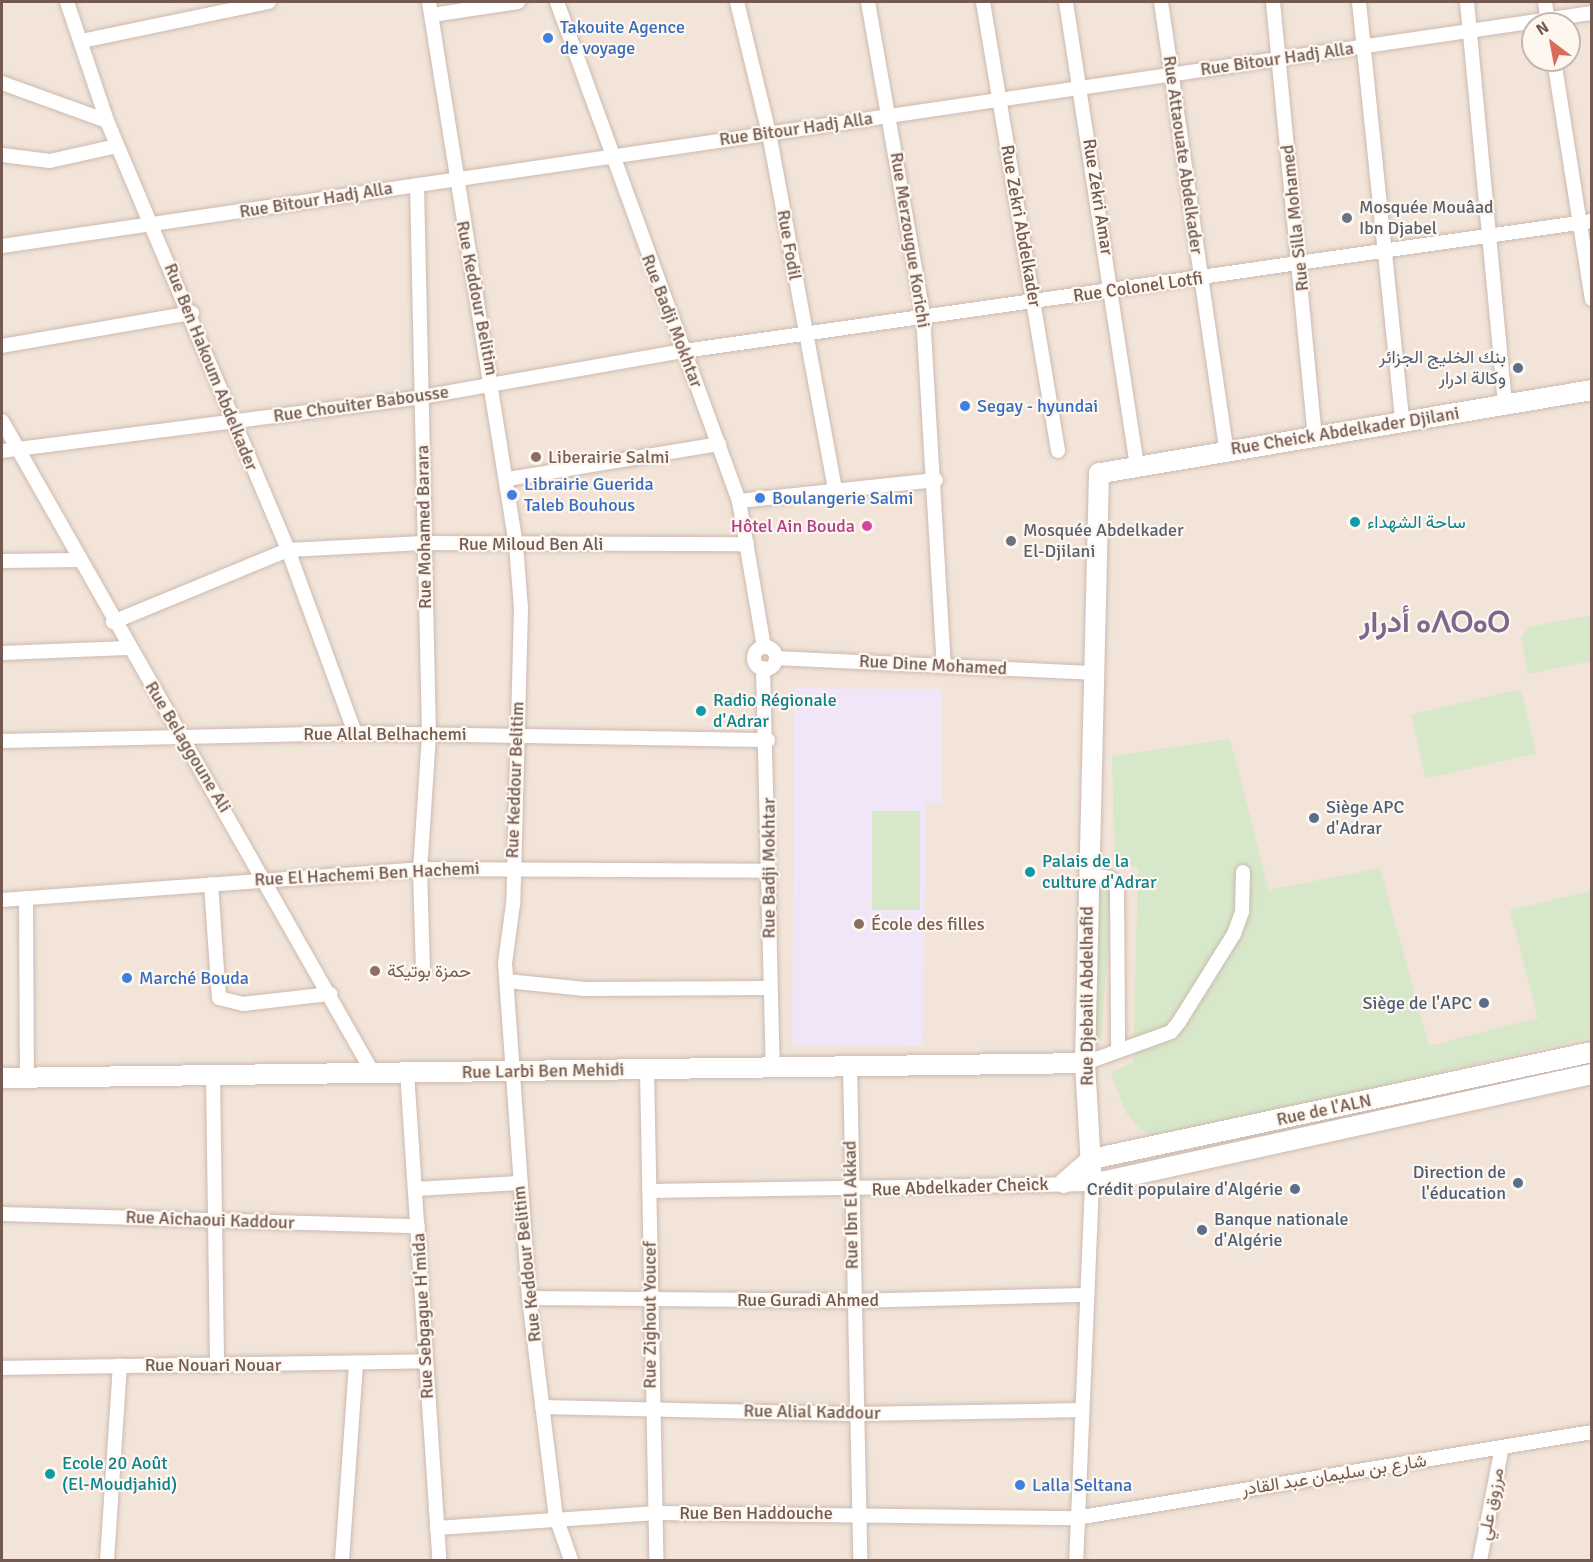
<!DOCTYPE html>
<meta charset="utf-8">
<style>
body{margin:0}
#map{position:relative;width:1593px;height:1562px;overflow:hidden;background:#fbf3e9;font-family:Signika,Vazirmatn,"Noto Sans Tifinagh",sans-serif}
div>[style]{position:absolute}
.residential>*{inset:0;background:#f2e4d8}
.education>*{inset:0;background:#f0e6f7}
.green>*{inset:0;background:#d7e7c9;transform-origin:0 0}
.roads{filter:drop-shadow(0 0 2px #ccbab0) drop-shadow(0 0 2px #ccbab0)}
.street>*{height:14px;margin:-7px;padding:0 7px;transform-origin:7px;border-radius:7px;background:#fff}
.street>.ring{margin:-7px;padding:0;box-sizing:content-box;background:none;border:14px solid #fff;border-radius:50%}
.secondary>*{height:20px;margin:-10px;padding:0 10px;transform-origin:10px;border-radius:10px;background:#fff}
.dots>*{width:16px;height:16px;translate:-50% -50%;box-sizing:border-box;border:3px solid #fdf7f0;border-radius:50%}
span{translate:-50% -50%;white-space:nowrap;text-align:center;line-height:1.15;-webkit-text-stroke:4.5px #fdf7f0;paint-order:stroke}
.shop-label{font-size:18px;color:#366cbe}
.left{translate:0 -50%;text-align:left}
.street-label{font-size:18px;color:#73594f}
.worship-label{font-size:18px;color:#5b616d}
.service-label{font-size:18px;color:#4e5e75}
.right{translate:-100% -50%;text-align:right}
.education-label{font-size:18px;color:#785e54}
.culture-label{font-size:18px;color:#0d838f}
.hotel-label{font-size:18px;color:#b23c85}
.town-label{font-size:30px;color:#7e678e;font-weight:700}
.frame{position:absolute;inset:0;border:3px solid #73594f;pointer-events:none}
.north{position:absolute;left:1521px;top:12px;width:60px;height:60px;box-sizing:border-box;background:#fdf7f0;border:2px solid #c6b8b0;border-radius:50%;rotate:328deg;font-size:16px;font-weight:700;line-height:24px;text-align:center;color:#73594f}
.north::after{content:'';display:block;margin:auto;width:21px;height:27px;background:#d96d5b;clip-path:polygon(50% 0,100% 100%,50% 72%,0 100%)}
</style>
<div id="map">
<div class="residential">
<i style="clip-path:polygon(evenodd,2px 2px,1591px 2px,1591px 1560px,2px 1560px,2px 2px,1533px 24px,1569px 24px,1569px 60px,1533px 60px,1533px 24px)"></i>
</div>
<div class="education">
<i style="clip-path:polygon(794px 688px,941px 689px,942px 803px,926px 803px,923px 1046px,792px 1045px)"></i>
</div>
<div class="green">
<i style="clip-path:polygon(1591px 615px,1591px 661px,1528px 674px,1521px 638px,1529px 627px)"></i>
<i style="left:1521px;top:689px;width:66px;height:113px;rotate:77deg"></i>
<i style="clip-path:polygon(1230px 739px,1269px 890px,1380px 868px,1429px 1046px,1538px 1018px,1510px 910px,1591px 891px,1591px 1037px,1157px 1138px,1140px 1129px,1126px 1113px,1111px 1073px,1133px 1062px,1138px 867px,1115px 866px,1112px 756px)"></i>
<i style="left:872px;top:811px;width:48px;height:99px"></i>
<i style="left:1098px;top:884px;width:14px;height:156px;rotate:4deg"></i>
</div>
<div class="roads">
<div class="street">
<i style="left:67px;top:2px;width:126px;rotate:71.4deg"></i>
<i style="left:107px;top:121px;width:466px;rotate:67.1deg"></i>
<i style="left:288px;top:550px;width:195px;rotate:69.9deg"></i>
<i style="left:429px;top:2px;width:550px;rotate:80.9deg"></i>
<i style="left:516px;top:545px;width:63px;rotate:85.5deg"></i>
<i style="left:521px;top:608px;width:296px;rotate:91.5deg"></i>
<i style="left:513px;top:904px;width:60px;rotate:97.7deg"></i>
<i style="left:505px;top:963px;width:336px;rotate:85.9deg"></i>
<i style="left:529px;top:1298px;width:221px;rotate:83deg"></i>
<i style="left:556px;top:1517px;width:46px;rotate:70.8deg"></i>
<i style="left:557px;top:2px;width:531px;rotate:69.96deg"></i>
<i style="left:739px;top:501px;width:148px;rotate:80.3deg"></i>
<i style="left:737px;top:2px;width:135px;rotate:76.3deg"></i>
<i style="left:769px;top:133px;width:362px;rotate:79.5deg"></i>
<i style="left:868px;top:2px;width:318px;rotate:80deg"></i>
<i style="left:923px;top:315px;width:351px;rotate:86.6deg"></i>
<i style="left:983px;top:2px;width:455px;rotate:80.5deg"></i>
<i style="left:1066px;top:2px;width:467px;rotate:81.3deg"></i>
<i style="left:1161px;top:2px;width:453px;rotate:81.7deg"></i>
<i style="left:1273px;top:2px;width:435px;rotate:84.5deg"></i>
<i style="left:1359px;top:2px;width:421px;rotate:84.1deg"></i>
<i style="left:1467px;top:2px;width:405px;rotate:84.6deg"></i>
<i style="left:1545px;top:2px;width:22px;rotate:82deg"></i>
<i style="left:432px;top:15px;width:87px;rotate:-8.6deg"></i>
<i style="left:82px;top:41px;width:191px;rotate:-11.8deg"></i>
<i style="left:1554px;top:60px;width:242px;rotate:81deg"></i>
<i style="left:2px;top:83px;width:112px;rotate:19.9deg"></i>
<i style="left:2px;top:155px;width:48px;rotate:7.1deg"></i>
<i style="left:50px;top:161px;width:69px;rotate:-12.6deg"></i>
<i style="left:417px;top:185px;width:550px;rotate:88.75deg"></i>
<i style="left:429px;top:735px;width:134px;rotate:93.8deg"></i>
<i style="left:420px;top:869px;width:100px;rotate:88.3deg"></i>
<i style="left:2px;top:246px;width:1607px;rotate:-8.34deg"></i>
<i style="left:2px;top:346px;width:193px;rotate:-9.9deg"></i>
<i style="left:2px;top:421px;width:750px;rotate:60.36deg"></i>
<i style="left:2px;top:451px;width:423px;rotate:-7.3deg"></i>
<i style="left:422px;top:397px;width:266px;rotate:-10deg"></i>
<i style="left:684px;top:351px;width:917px;rotate:-8.15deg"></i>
<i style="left:508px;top:479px;width:214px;rotate:-9.4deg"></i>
<i style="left:739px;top:501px;width:198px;rotate:-6.1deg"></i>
<i style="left:2px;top:561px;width:77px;rotate:-0.7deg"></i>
<i style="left:113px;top:622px;width:189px;rotate:-22.4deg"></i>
<i style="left:288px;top:550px;width:135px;rotate:-3deg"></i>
<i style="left:423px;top:543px;width:324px;rotate:0.2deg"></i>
<i class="ring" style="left:754px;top:647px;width:8px;height:8px"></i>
<i style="left:2px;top:653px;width:125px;rotate:-2.3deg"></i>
<i style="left:776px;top:658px;width:314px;rotate:2.7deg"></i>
<i style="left:763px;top:668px;width:399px;rotate:88.6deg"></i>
<i style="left:2px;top:741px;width:353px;rotate:-1.3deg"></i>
<i style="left:355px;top:733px;width:413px;rotate:1deg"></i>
<i style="left:1088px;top:874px;width:22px;rotate:10deg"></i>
<i style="left:1110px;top:878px;width:11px;rotate:52deg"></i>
<i style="left:1117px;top:887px;width:161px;rotate:89.6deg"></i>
<i style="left:211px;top:884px;width:114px;rotate:86deg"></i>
<i style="left:219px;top:998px;width:25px;rotate:14deg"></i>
<i style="left:243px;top:1004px;width:88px;rotate:-6.6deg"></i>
<i style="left:26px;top:898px;width:180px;rotate:89.7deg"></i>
<i style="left:2px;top:900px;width:419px;rotate:-4.2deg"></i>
<i style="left:420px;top:869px;width:349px;rotate:0.3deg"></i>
<i style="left:507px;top:981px;width:78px;rotate:5.9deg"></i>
<i style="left:585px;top:989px;width:183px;rotate:-0.3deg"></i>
<i style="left:1085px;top:1063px;width:91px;rotate:-19.8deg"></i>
<i style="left:1171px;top:1032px;width:13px;rotate:-51deg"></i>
<i style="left:1179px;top:1022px;width:104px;rotate:-58deg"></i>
<i style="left:1234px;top:934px;width:23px;rotate:-70deg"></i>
<i style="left:1242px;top:912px;width:40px;rotate:-88.6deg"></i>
<i style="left:850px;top:1066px;width:494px;rotate:88.8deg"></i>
<i style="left:647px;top:1069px;width:491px;rotate:88.9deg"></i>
<i style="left:407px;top:1072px;width:489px;rotate:86.2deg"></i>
<i style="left:213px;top:1075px;width:291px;rotate:89.2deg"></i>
<i style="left:415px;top:1189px;width:104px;rotate:-3.3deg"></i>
<i style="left:649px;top:1191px;width:443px;rotate:-0.9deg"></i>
<i style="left:1092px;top:1184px;width:376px;rotate:92.4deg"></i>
<i style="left:2px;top:1214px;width:416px;rotate:1.7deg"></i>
<i style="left:529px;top:1298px;width:323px;rotate:0.5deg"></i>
<i style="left:852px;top:1301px;width:234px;rotate:-1.5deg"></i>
<i style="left:2px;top:1368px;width:423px;rotate:-0.9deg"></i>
<i style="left:542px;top:1407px;width:313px;rotate:1.3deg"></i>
<i style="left:855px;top:1414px;width:227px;rotate:-1deg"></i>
<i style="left:437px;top:1528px;width:220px;rotate:-3.9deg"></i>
<i style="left:656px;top:1513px;width:420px;rotate:0.7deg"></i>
<i style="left:1076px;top:1518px;width:523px;rotate:-9.46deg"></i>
<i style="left:107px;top:1560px;width:195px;rotate:-86.2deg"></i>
<i style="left:342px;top:1560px;width:196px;rotate:-85.9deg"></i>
<i style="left:1480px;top:1560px;width:115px;rotate:-79deg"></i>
</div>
<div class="secondary">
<i style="left:1592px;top:390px;width:500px;rotate:170.4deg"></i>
<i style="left:1099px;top:473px;width:590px;rotate:91.36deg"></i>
<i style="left:1085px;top:1063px;width:121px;rotate:86.7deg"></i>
<i style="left:1092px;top:1184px;width:512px;rotate:-12.41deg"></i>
<i style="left:2px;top:1078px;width:1083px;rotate:-0.79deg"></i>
<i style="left:1064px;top:1183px;width:37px;rotate:-41deg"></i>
<i style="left:1092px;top:1159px;width:511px;rotate:-12.08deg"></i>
</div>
</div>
<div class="dots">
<i style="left:548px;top:38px;background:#3f7fe0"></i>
<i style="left:1347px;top:218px;background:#6b7280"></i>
<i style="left:1518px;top:368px;background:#5c6f8a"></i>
<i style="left:965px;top:406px;background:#3f7fe0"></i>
<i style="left:536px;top:457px;background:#8d6e63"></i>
<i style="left:512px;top:495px;background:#3f7fe0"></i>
<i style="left:760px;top:498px;background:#3f7fe0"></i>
<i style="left:1355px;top:522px;background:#0f9aa8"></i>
<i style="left:867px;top:526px;background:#d1479c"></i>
<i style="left:1011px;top:541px;background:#6b7280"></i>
<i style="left:701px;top:711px;background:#0f9aa8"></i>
<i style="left:1314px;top:818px;background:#5c6f8a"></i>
<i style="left:1030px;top:872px;background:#0f9aa8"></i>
<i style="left:859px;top:924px;background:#8d6e63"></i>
<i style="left:375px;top:971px;background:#8d6e63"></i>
<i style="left:127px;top:978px;background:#3f7fe0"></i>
<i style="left:1484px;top:1003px;background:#5c6f8a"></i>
<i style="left:1518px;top:1183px;background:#5c6f8a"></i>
<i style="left:1295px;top:1189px;background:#5c6f8a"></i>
<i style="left:1202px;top:1230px;background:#5c6f8a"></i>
<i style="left:50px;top:1474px;background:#0f9aa8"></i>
<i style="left:1020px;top:1485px;background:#3f7fe0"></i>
</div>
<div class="shop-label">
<span class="left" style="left:560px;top:38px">Takouite Agence<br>de voyage</span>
<span class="left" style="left:977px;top:406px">Segay - hyundai</span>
<span class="left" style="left:524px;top:495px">Librairie Guerida<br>Taleb Bouhous</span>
<span class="left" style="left:772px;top:498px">Boulangerie Salmi</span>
<span class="left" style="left:139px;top:978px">Marché Bouda</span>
<span class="left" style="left:1032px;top:1485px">Lalla Seltana</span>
</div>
<div class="street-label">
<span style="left:1277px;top:59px;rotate:-8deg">Rue Bitour Hadj Alla</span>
<span style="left:796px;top:129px;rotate:-8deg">Rue Bitour Hadj Alla</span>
<span style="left:1183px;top:155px;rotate:82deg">Rue Attaouate Abdelkader</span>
<span style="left:1098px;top:197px;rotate:81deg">Rue Zekri Amar</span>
<span style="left:316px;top:200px;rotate:-9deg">Rue Bitour Hadj Alla</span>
<span style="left:1295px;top:218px;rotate:-96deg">Rue Silla Mohamed</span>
<span style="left:1021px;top:226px;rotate:80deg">Rue Zekri Abdelkader</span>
<span style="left:910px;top:240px;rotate:81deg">Rue Merzougue Korichi</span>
<span style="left:789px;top:245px;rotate:80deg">Rue Fodil</span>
<span style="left:1138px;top:287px;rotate:-8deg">Rue Colonel Lotfi</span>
<span style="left:477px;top:298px;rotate:79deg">Rue Keddour Belitim</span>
<span style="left:672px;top:321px;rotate:69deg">Rue Badji Mokhtar</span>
<span style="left:211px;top:367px;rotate:68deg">Rue Ben Hakoum Abdelkader</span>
<span style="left:361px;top:404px;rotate:-8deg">Rue Chouiter Babousse</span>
<span style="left:1345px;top:431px;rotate:-9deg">Rue Cheick Abdelkader Djilani</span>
<span style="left:424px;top:527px;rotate:-91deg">Rue Mohamed Barara</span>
<span style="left:531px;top:544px">Rue Miloud Ben Ali</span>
<span style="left:933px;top:665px;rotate:3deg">Rue Dine Mohamed</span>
<span style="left:385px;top:734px">Rue Allal Belhachemi</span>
<span style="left:188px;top:747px;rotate:59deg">Rue Belaggoune Ali</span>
<span style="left:515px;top:780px;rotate:-88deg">Rue Keddour Belitim</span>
<span style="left:769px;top:868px;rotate:-90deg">Rue Badji Mokhtar</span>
<span style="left:367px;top:874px;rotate:-3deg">Rue El Hachemi Ben Hachemi</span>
<span style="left:1087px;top:996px;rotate:-90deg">Rue Djebaili Abdelhafid</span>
<span style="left:543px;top:1071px;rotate:-1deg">Rue Larbi Ben Mehidi</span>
<span style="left:1324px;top:1110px;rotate:-12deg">Rue de l'ALN</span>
<span style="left:960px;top:1187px;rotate:-2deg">Rue Abdelkader Cheick</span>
<span style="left:851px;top:1205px;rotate:-91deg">Rue Ibn El Akkad</span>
<span style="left:210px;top:1220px;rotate:2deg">Rue Aichaoui Kaddour</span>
<span style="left:527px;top:1264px;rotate:-96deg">Rue Keddour Belitim</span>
<span style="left:808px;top:1300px">Rue Guradi Ahmed</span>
<span style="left:650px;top:1315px;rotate:-90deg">Rue Zighout Youcef</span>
<span style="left:423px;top:1316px;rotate:-93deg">Rue Sebgague H'mida</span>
<span style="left:213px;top:1365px">Rue Nouari Nouar</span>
<span style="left:812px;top:1412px;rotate:1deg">Rue Alial Kaddour</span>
<span style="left:1334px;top:1475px;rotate:-9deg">شارع بن سليمان عبد القادر</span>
<span style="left:1491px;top:1504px;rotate:-79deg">مرزوق علي</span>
<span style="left:756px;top:1513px">Rue Ben Haddouche</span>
</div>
<div class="worship-label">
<span class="left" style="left:1359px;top:218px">Mosquée Mouâad<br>Ibn Djabel</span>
<span class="left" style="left:1023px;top:541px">Mosquée Abdelkader<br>El-Djilani</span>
</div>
<div class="service-label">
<span class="right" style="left:1506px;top:368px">بنك الخليج الجزائر<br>وكالة ادرار</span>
<span class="left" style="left:1326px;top:818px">Siège APC<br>d'Adrar</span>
<span class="right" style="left:1472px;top:1003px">Siège de l'APC</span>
<span class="right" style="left:1506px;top:1183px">Direction de<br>l'éducation</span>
<span class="right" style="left:1283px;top:1189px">Crédit populaire d'Algérie</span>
<span class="left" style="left:1214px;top:1230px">Banque nationale<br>d'Algérie</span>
</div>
<div class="education-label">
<span class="left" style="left:548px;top:457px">Liberairie Salmi</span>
<span class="left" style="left:871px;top:924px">École des filles</span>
<span class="left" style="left:387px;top:971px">حمزة بوتيكة</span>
</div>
<div class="culture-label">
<span class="left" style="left:1367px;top:522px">ساحة الشهداء</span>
<span class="left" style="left:713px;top:711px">Radio Régionale<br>d'Adrar</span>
<span class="left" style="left:1042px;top:872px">Palais de la<br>culture d'Adrar</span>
<span class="left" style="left:62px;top:1474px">Ecole 20 Août<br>(El-Moudjahid)</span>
</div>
<div class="hotel-label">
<span class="right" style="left:855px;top:526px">Hôtel Ain Bouda</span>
</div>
<div class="town-label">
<span style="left:1435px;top:623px">أدرار ⴰⴷⵔⴰⵔ</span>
</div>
<div class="frame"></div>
<div class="north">N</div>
</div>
